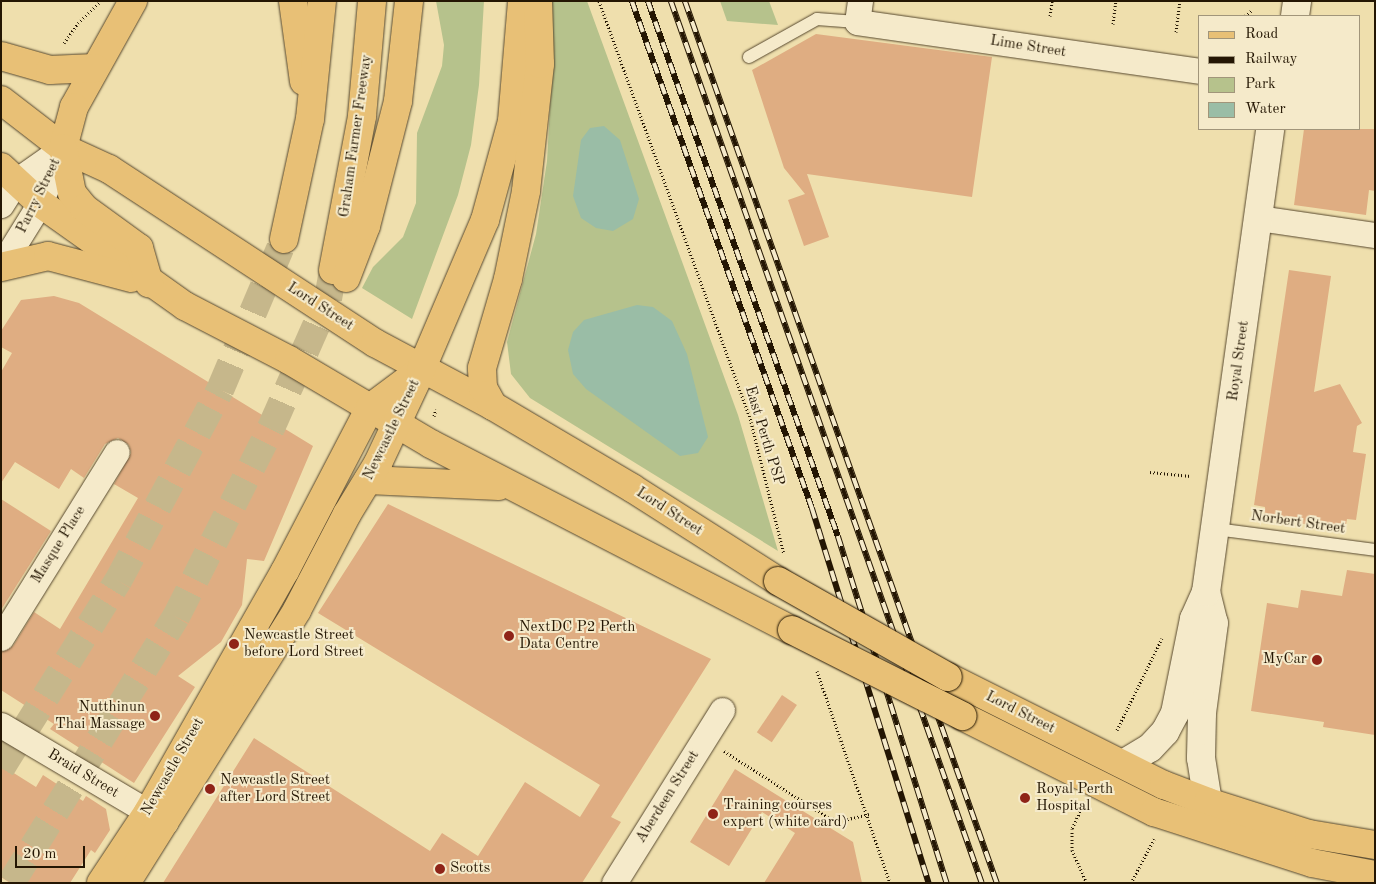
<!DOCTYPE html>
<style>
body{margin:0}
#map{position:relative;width:1376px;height:884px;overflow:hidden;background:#efdfad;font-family:"Old Standard TT",serif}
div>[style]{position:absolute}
.green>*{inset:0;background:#b6c28c}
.water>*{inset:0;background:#9abda6}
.building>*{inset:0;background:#dfad82;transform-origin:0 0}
.motorway-tunnel>*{height:28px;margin-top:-14px;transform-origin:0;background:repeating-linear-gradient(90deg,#c6b78b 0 28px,transparent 0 42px)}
.path>*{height:3px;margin-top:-1.5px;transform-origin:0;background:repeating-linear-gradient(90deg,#241603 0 1px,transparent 0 3.5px)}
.roads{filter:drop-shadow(0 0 1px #57482e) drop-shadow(0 0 1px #57482e)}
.service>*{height:12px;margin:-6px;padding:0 6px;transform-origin:6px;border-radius:6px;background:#f5eaca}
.minor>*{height:25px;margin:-12.5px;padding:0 12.5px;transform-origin:12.5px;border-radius:12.5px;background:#f5eaca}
.tertiary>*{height:28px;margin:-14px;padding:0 14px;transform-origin:14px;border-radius:14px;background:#f5eaca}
.primary>*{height:28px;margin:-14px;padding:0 14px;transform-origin:14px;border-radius:14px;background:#e8c076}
.motorway>*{height:28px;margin:-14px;padding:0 14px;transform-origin:14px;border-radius:14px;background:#e8c076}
.rail>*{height:5.5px;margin-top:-2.75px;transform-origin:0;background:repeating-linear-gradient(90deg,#f5eaca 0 11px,#241603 0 22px);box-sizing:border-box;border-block:1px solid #241603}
.bridges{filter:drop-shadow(0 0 1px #241603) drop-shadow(0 0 1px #241603)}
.primary-bridge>*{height:28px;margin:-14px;padding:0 14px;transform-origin:14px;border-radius:14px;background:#e8c076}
.dots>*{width:14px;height:14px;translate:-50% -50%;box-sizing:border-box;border:2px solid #f5eaca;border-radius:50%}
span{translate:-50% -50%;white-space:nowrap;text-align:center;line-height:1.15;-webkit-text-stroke:4px #f5eaca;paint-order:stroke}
.street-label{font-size:15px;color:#241603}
.poi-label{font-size:15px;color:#241603}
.left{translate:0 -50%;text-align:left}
.right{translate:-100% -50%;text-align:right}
.frame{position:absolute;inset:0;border:2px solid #241603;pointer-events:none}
.legend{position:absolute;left:1198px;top:15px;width:162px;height:115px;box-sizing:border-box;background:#f5eaca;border:1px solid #a1957a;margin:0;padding:6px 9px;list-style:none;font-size:15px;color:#241603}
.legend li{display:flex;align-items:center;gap:10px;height:25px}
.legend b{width:25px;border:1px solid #a1957a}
.scale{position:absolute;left:15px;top:846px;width:70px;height:22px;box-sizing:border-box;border:2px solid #241603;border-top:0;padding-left:6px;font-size:15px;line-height:18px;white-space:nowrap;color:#241603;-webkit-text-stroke:4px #f5eaca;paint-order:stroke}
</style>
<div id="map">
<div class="green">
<i style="clip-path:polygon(436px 1px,484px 1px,479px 85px,471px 145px,458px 195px,412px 319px,362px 288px,373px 267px,403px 237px,416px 203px,417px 133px,442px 66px,444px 45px)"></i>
<i style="clip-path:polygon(550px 1px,587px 1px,738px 415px,778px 551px,530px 398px,511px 374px,507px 342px,536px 234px,547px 161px,552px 70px)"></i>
<i style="clip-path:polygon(720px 1px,769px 1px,778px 25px,727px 21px)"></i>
</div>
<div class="water">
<i style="clip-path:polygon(604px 126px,620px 140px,639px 199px,633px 219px,613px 231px,596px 228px,581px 218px,573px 196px,581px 140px,590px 128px)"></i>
<i style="clip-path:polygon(637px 305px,653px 307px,672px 321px,687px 354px,708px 437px,698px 453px,680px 456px,586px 389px,573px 374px,568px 350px,573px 332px,584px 320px)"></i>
</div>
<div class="building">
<i style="clip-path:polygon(816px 34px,992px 57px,972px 197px,807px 174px,829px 237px,804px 246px,788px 200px,805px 194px,784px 168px,752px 70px)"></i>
<i style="clip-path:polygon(1304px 129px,1375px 129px,1375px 191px,1369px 190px,1366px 215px,1294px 205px)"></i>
<i style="clip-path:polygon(1289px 270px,1331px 276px,1314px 392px,1340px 384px,1362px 423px,1357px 426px,1353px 452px,1366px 454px,1356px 520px,1347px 519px,1345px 530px,1264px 518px,1265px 507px,1254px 505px)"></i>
<i style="clip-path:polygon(54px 296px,79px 303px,313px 446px,264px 561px,247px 559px,242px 605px,221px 642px,178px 676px,195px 687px,134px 783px,50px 729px,54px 724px,1px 690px,1px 652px,13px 646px,34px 612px,60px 629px,138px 498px,114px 484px,131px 453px,129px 445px,118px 438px,105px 444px,84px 478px,71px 469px,59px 489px,15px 462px,1px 483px,1px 372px,12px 353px,1px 347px,1px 331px,21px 300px)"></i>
<i style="clip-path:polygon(1px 499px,51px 531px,1px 610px)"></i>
<i style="clip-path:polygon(388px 504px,711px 659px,611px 817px,621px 822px,582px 883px,163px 883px,254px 738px,430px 851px,442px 833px,478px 856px,525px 782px,580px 817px,600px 785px,318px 613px)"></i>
<i style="clip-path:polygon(1347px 570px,1375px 574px,1375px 735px,1323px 727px,1324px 722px,1251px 711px,1267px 603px,1298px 608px,1301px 590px,1342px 596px)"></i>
<i style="left:782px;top:695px;width:18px;height:45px;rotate:34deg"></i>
<i style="clip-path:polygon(1px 765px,36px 787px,43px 775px,83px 801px,86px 796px,106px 809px,110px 830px,95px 853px,91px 850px,70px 883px,10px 883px,1px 877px)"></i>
<i style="clip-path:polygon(735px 769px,853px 842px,862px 883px,764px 883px,795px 833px,762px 812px,729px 866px,690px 842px)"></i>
</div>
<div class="motorway-tunnel">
<i style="left:1px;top:768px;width:221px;rotate:-58deg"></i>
<i style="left:118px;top:581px;width:217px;rotate:-61.9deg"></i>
<i style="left:220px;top:390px;width:164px;rotate:-67deg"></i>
<i style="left:11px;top:883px;width:313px;rotate:-58.2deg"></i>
<i style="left:176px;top:617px;width:212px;rotate:-63.3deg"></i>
<i style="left:271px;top:428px;width:141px;rotate:-66.2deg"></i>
<i style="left:328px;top:299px;width:29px;rotate:-80deg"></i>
</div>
<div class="path">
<i style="left:599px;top:1px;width:448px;rotate:70.1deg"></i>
<i style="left:751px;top:422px;width:136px;rotate:76deg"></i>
<i style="left:1050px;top:16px;width:15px;rotate:-82deg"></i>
<i style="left:1245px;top:16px;width:9px;rotate:-41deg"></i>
<i style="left:1113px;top:24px;width:23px;rotate:-83deg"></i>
<i style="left:1176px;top:32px;width:31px;rotate:-83deg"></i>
<i style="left:64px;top:43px;width:24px;rotate:-55deg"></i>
<i style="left:78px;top:23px;width:32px;rotate:-44deg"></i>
<i style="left:434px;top:416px;width:7px;rotate:-74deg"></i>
<i style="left:1150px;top:472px;width:41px;rotate:5.6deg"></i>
<i style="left:817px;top:671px;width:224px;rotate:71deg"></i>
<i style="left:1117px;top:730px;width:102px;rotate:-63.9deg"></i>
<i style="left:724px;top:751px;width:125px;rotate:32.5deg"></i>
<i style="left:829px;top:818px;width:15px;rotate:8deg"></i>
<i style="left:844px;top:820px;width:26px;rotate:-13deg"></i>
<i style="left:1083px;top:805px;width:26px;rotate:115deg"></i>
<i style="left:1072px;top:829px;width:21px;rotate:90deg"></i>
<i style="left:1072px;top:850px;width:36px;rotate:66deg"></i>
<i style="left:1131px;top:883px;width:50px;rotate:-62.4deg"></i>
</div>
<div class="roads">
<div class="service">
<i style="left:749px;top:57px;width:78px;rotate:-29.2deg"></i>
<i style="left:817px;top:19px;width:40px;rotate:4.3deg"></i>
<i style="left:1216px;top:529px;width:160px;rotate:7.5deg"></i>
</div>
<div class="minor">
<i style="left:860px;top:1px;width:21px;rotate:98deg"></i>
<i style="left:857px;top:22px;width:346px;rotate:8.1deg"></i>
<i style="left:1px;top:205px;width:28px;rotate:-58deg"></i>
<i style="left:16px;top:181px;width:57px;rotate:-35.1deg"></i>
<i style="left:1258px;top:218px;width:118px;rotate:8.3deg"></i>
<i style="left:1px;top:266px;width:74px;rotate:-58.2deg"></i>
<i style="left:40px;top:203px;width:60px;rotate:-67.3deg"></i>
<i style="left:1px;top:638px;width:219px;rotate:-58.1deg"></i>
<i style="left:1px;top:725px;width:191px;rotate:30.6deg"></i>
<i style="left:614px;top:883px;width:204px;rotate:-58deg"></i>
</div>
<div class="tertiary">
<i style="left:1295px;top:16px;width:15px;rotate:-82deg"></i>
<i style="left:1206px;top:592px;width:32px;rotate:76deg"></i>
<i style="left:1214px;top:623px;width:91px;rotate:97.6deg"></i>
<i style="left:1202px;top:713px;width:45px;rotate:91.3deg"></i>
<i style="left:1201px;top:758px;width:45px;rotate:81deg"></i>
<i style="left:1123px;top:764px;width:31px;rotate:-31deg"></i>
<i style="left:1150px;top:748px;width:22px;rotate:-47deg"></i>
<i style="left:1165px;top:732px;width:21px;rotate:-62deg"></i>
<i style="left:1175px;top:713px;width:96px;rotate:-78.6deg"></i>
<i style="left:1194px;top:619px;width:30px;rotate:-66deg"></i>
<i style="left:1206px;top:592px;width:467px;rotate:-82.1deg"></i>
</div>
<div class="primary">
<i style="left:1px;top:100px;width:78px;rotate:37.7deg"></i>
<i style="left:63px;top:148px;width:51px;rotate:24.5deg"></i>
<i style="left:109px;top:169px;width:318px;rotate:33.2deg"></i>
<i style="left:375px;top:343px;width:134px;rotate:28.1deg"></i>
<i style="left:493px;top:406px;width:161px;rotate:30.5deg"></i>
<i style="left:632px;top:488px;width:173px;rotate:32.5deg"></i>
<i style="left:1px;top:167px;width:53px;rotate:42.7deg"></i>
<i style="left:40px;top:203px;width:178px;rotate:35.4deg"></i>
<i style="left:185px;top:306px;width:117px;rotate:27.4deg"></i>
<i style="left:289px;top:360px;width:165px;rotate:30.6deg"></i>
<i style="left:431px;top:444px;width:406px;rotate:27.3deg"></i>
<i style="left:1px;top:267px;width:48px;rotate:-13.2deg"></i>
<i style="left:48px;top:256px;width:86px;rotate:14.8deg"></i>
<i style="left:368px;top:480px;width:131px;rotate:2.6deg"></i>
<i style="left:948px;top:677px;width:241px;rotate:26.6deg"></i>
<i style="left:1164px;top:785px;width:47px;rotate:21.1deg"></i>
<i style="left:1208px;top:802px;width:106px;rotate:17.6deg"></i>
<i style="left:1309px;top:834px;width:67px;rotate:9.5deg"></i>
<i style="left:962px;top:716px;width:215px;rotate:26.6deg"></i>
<i style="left:1154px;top:812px;width:166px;rotate:17.9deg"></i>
<i style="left:1312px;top:863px;width:64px;rotate:10.8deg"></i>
<i style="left:101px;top:883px;width:85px;rotate:-56.5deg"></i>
<i style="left:148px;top:812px;width:277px;rotate:-60.4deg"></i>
<i style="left:285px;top:571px;width:184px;rotate:-62.5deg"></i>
<i style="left:370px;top:408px;width:64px;rotate:-36.7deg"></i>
<i style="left:126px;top:883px;width:322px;rotate:-57.9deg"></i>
<i style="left:297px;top:610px;width:108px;rotate:-62.5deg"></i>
<i style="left:347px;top:514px;width:60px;rotate:-58.7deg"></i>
<i style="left:378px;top:463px;width:102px;rotate:-64.9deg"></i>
</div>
<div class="motorway">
<i style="left:133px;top:1px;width:121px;rotate:119.1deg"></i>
<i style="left:74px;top:107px;width:42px;rotate:105deg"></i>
<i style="left:63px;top:148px;width:46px;rotate:78.7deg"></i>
<i style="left:72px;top:193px;width:19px;rotate:51deg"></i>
<i style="left:84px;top:208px;width:68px;rotate:36deg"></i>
<i style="left:139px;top:248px;width:37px;rotate:74deg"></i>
<i style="left:293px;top:1px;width:81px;rotate:82.2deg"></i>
<i style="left:1px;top:56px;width:51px;rotate:15.9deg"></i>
<i style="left:50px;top:70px;width:45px;rotate:-2.5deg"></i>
<i style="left:284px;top:239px;width:123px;rotate:-77.8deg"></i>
<i style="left:310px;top:119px;width:119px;rotate:-84.2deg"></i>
<i style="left:333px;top:270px;width:157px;rotate:-79.3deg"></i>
<i style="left:362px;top:116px;width:115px;rotate:-85deg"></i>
<i style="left:346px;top:278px;width:56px;rotate:-69deg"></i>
<i style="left:366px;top:226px;width:129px;rotate:-75.6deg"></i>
<i style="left:398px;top:101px;width:101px;rotate:-83.7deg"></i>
<i style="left:421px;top:370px;width:163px;rotate:-66.9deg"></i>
<i style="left:485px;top:220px;width:103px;rotate:-74.7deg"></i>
<i style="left:512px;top:121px;width:118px;rotate:-85.2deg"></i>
<i style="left:493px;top:406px;width:21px;rotate:-119deg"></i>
<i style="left:483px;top:388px;width:20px;rotate:-93deg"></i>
<i style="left:482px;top:368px;width:93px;rotate:-73.7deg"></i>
<i style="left:508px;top:279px;width:90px;rotate:-78.4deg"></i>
<i style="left:526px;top:191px;width:128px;rotate:-83.7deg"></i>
<i style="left:540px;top:64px;width:63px;rotate:-91.8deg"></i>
</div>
</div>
<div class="rail">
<i style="left:632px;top:1px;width:538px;rotate:70.45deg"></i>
<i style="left:812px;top:508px;width:393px;rotate:72.7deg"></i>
<i style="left:648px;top:1px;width:568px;rotate:70.45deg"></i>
<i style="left:838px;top:536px;width:364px;rotate:72.6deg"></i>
<i style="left:671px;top:1px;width:935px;rotate:70.58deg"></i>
<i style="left:685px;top:1px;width:936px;rotate:70.52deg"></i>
</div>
<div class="bridges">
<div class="primary-bridge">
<i style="left:778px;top:581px;width:195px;rotate:29.5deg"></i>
<i style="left:792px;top:630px;width:191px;rotate:26.8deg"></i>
</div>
</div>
<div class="dots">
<i style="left:509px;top:636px;background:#8f2418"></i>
<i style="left:234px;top:644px;background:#8f2418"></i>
<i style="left:1317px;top:660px;background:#8f2418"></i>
<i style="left:155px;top:716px;background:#8f2418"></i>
<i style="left:210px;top:789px;background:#8f2418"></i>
<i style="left:1025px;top:798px;background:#8f2418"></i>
<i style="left:713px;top:814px;background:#8f2418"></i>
<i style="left:440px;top:869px;background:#8f2418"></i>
</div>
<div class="street-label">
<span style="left:1028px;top:47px;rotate:9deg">Lime Street</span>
<span style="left:356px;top:136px;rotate:-82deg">Graham Farmer Freeway</span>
<span style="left:39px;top:196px;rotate:-64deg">Parry Street</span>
<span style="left:320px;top:307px;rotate:33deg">Lord Street</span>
<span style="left:1239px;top:361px;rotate:-82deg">Royal Street</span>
<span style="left:392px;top:430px;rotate:-64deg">Newcastle Street</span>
<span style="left:764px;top:436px;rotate:73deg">East Perth PSP</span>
<span style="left:669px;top:512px;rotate:33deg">Lord Street</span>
<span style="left:1298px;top:523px;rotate:8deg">Norbert Street</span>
<span style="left:59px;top:545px;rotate:-58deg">Masque Place</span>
<span style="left:1020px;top:713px;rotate:27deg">Lord Street</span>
<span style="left:173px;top:767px;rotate:-60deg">Newcastle Street</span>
<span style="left:83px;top:774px;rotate:31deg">Braid Street</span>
<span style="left:668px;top:797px;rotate:-58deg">Aberdeen Street</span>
</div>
<div class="poi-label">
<span class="left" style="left:519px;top:636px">NextDC P2 Perth<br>Data Centre</span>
<span class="left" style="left:244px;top:644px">Newcastle Street<br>before Lord Street</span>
<span class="right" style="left:1307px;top:660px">MyCar</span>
<span class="right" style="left:145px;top:716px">Nutthinun<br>Thai Massage</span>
<span class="left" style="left:220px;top:789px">Newcastle Street<br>after Lord Street</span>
<span class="left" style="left:1036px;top:798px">Royal Perth<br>Hospital</span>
<span class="left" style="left:723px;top:814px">Training courses<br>expert (white card)</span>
<span class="left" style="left:450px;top:869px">Scotts</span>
</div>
<div class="frame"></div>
<ul class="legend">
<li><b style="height:6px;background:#e8c076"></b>Road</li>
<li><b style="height:6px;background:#241603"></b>Railway</li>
<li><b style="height:14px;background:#b6c28c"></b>Park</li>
<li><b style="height:14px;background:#9abda6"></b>Water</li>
</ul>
<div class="scale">20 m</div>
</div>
